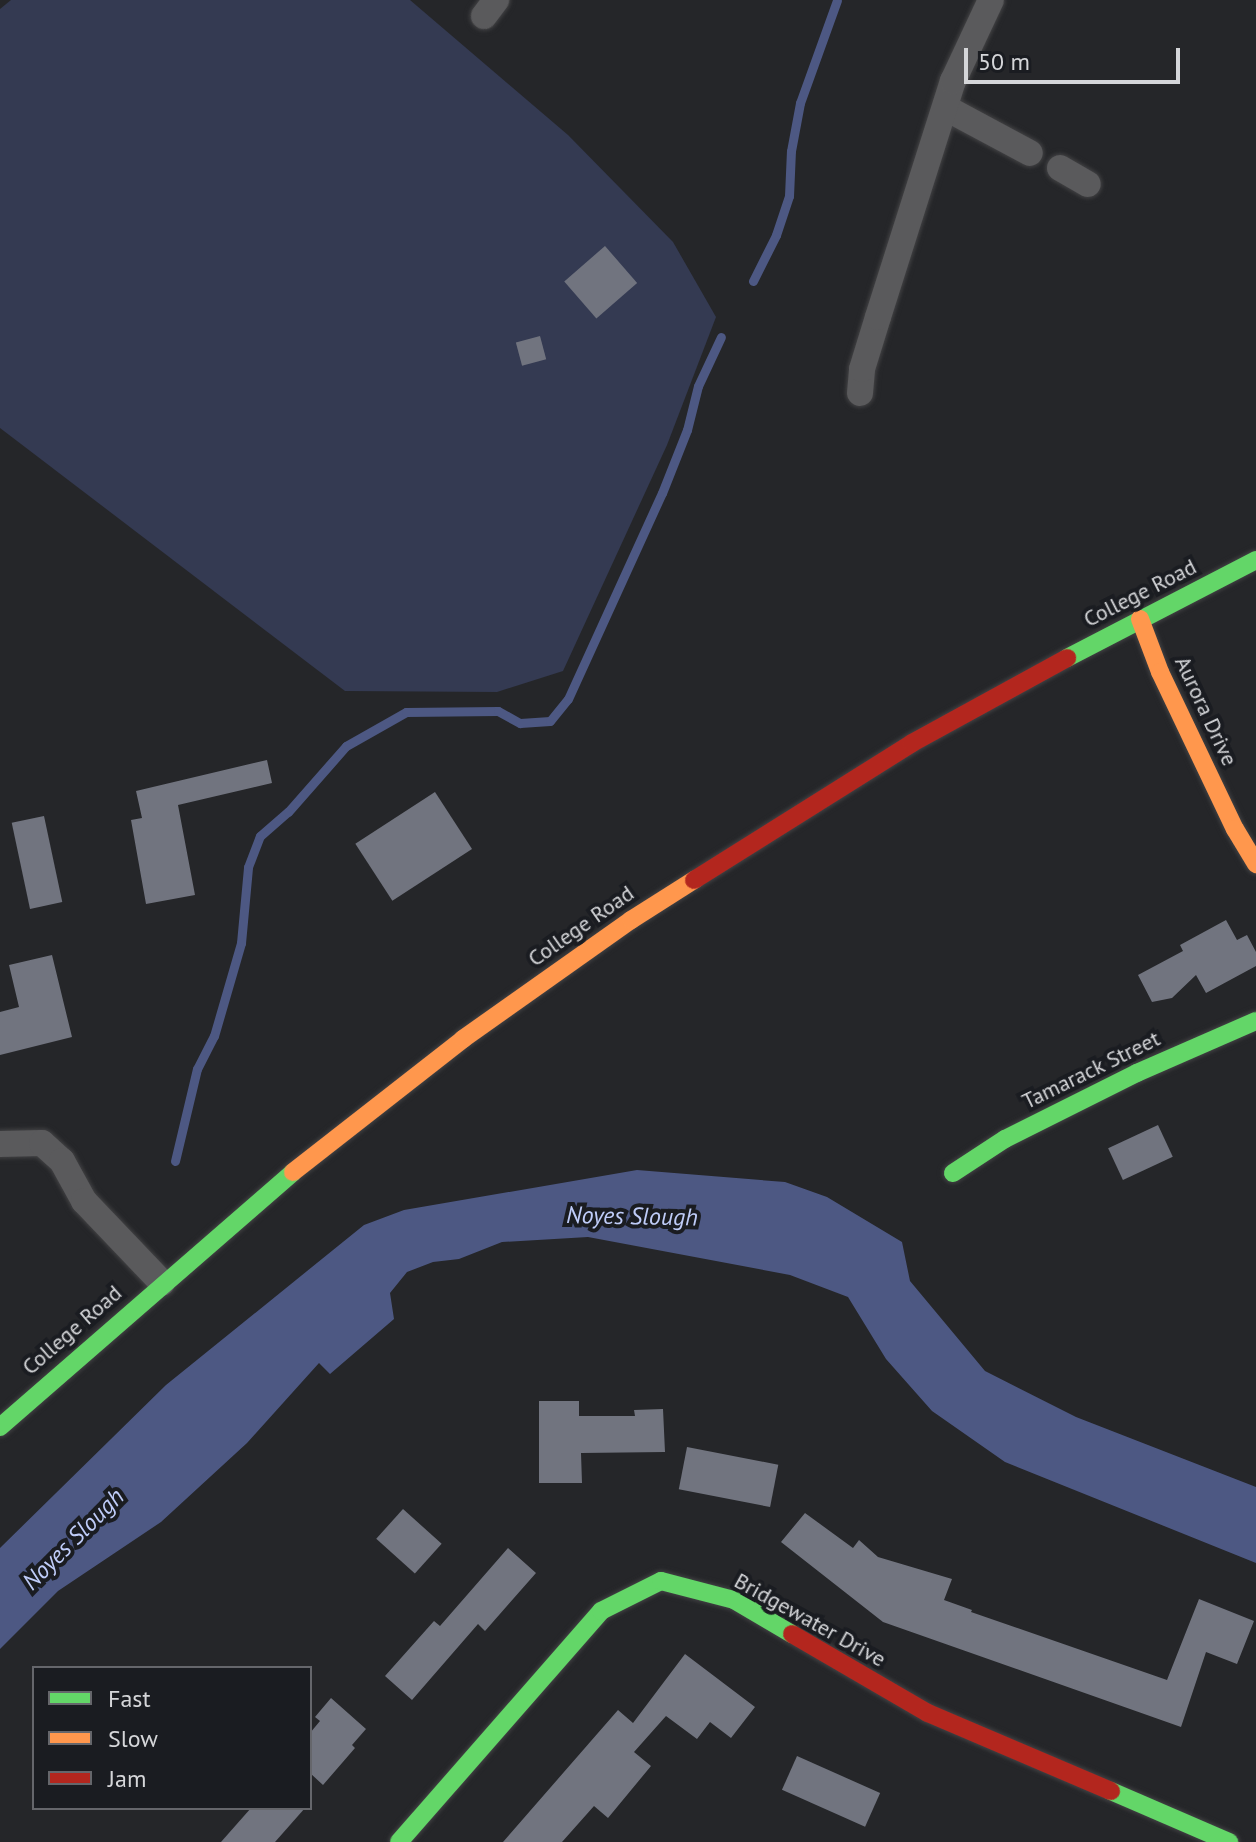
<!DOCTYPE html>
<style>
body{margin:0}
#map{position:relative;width:1256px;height:1842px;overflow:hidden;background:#252629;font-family:"PT Sans",sans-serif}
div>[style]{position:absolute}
.green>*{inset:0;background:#343a52}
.water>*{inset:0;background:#4d5883}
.stream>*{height:9px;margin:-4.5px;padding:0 4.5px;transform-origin:4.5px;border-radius:4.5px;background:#4d5883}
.building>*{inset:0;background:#71747f;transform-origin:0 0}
.roads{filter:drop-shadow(0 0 2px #424244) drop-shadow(0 0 2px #424244)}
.street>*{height:26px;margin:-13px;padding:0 13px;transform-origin:13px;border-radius:13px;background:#5a5a5c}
.fast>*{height:18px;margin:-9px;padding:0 9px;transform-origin:9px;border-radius:9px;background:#63d668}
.slow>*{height:18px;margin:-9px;padding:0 9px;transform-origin:9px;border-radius:9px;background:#ff974d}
.jam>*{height:18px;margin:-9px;padding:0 9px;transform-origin:9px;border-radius:9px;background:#b3261e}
span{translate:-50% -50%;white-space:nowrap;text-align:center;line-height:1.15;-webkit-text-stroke:8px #1a1c21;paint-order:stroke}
.street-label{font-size:22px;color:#d5d6d9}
.water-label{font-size:24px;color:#bfccf8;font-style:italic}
.legend{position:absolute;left:32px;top:1666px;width:280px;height:144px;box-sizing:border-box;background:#1a1c21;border:2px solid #65666b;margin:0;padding:10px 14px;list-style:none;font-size:24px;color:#d5d6d9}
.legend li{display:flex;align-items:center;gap:16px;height:40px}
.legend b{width:40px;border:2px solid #65666b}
.scale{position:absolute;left:964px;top:48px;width:216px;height:36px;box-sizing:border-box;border:4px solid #d5d6d9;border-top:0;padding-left:10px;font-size:24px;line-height:28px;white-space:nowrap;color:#d5d6d9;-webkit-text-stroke:6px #1a1c21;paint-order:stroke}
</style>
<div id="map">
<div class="green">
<i style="clip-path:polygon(11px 0,410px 0,568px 135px,673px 242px,716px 317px,667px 445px,563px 671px,497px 692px,345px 691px,0 428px,0 9px)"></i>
</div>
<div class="water">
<i style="clip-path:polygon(637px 1170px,785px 1182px,827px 1197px,902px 1242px,910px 1281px,985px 1371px,1076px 1417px,1256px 1487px,1256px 1563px,1005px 1462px,932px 1411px,886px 1359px,848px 1297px,790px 1275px,588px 1237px,502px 1242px,459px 1259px,433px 1262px,407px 1272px,390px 1293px,394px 1319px,330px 1374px,319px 1363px,247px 1443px,161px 1522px,58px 1591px,0 1649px,0 1548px,166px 1385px,364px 1225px,404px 1210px)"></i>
</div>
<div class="stream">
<i style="left:753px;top:281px;width:51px;rotate:-63.4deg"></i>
<i style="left:776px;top:235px;width:41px;rotate:-71.6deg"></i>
<i style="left:789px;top:196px;width:45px;rotate:-87.5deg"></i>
<i style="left:791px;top:151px;width:49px;rotate:-79.4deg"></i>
<i style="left:800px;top:103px;width:109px;rotate:-70.2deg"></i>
<i style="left:175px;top:1161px;width:95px;rotate:-76.6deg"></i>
<i style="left:197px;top:1069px;width:37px;rotate:-63deg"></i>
<i style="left:214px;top:1036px;width:97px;rotate:-73.8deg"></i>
<i style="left:241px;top:943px;width:76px;rotate:-84.7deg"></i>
<i style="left:248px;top:867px;width:33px;rotate:-69deg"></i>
<i style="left:260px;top:836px;width:37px;rotate:-41deg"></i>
<i style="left:288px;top:812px;width:88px;rotate:-48.7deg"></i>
<i style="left:346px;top:746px;width:69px;rotate:-29.5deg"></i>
<i style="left:406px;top:712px;width:92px;rotate:-0.6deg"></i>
<i style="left:498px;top:711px;width:25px;rotate:29deg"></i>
<i style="left:520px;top:723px;width:30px;rotate:-4deg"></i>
<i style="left:550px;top:721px;width:28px;rotate:-51deg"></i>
<i style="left:568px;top:699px;width:226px;rotate:-65.5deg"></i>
<i style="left:662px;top:493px;width:68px;rotate:-68.4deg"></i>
<i style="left:687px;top:430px;width:45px;rotate:-76deg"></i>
<i style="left:698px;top:386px;width:54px;rotate:-64.9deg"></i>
</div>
<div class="building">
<i style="left:605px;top:246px;width:49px;height:54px;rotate:49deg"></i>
<i style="left:540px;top:336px;width:24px;height:25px;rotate:75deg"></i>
<i style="clip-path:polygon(267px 760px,272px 783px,178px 805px,195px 895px,146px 904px,131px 820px,142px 818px,136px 791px)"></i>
<i style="left:435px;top:792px;width:68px;height:95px;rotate:57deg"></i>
<i style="left:44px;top:816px;width:88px;height:33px;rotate:78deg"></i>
<i style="clip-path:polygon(1226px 920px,1237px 940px,1247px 935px,1256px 952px,1256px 966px,1206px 993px,1196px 975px,1172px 998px,1152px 1002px,1138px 975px,1183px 951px,1180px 945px)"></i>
<i style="clip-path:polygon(52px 955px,72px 1037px,0 1055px,0 1012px,19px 1007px,9px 965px)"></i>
<i style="left:1158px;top:1125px;width:35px;height:55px;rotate:65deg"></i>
<i style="clip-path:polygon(539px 1401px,579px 1401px,579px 1416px,635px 1416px,634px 1410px,663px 1409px,665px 1452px,581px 1453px,582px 1483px,539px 1483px)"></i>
<i style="left:687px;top:1447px;width:93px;height:43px;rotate:11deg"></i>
<i style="left:403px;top:1509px;width:52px;height:40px;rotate:42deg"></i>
<i style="clip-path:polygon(805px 1513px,853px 1548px,859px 1540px,878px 1557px,952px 1579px,944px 1600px,972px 1610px,971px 1612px,1167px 1680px,1199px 1599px,1254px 1621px,1237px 1664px,1206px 1652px,1181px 1727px,883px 1622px,781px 1542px)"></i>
<i style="clip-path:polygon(508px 1548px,536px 1573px,485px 1631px,478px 1624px,412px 1700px,385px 1676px,434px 1621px,440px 1626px)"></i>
<i style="clip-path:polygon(685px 1654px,755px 1707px,731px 1738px,710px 1722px,697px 1739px,666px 1716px,634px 1752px,651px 1766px,608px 1818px,594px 1806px,562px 1842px,503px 1842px,618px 1710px,633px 1723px)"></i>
<i style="clip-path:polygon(331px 1698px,366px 1729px,352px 1745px,355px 1748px,323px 1785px,310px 1773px,310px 1733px,320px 1721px,315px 1717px)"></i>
<i style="left:797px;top:1756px;width:91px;height:37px;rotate:24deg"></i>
<i style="clip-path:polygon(251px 1808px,305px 1808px,275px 1842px,221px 1842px)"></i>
</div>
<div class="roads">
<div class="street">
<i style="left:484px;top:16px;width:20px;rotate:-53deg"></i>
<i style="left:946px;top:108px;width:95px;rotate:28.2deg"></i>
<i style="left:1060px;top:168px;width:32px;rotate:30deg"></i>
<i style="left:860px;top:393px;width:24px;rotate:-85deg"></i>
<i style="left:862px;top:369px;width:54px;rotate:-72.9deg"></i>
<i style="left:878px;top:317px;width:248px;rotate:-72.4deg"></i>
<i style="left:953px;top:81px;width:89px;rotate:-64.9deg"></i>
<i style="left:0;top:1144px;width:42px;rotate:-1.4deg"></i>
<i style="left:42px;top:1143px;width:27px;rotate:42deg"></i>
<i style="left:62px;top:1161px;width:46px;rotate:61.2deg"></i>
<i style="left:84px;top:1201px;width:113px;rotate:46.4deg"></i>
</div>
<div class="fast">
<i style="left:1067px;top:658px;width:213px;rotate:-27.4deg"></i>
<i style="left:953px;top:1173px;width:62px;rotate:-33.2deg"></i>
<i style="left:1005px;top:1139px;width:148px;rotate:-26.6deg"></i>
<i style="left:1137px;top:1073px;width:130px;rotate:-23.6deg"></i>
<i style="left:0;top:1427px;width:388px;rotate:-41deg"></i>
<i style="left:1111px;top:1791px;width:129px;rotate:23.4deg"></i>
<i style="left:399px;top:1842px;width:307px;rotate:-48.8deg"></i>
<i style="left:601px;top:1611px;width:67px;rotate:-26.6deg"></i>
<i style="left:661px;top:1581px;width:75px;rotate:14.6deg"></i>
<i style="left:734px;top:1600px;width:67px;rotate:30.4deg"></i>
</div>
<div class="slow">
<i style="left:1140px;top:619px;width:57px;rotate:69.3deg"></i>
<i style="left:1160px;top:672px;width:174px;rotate:64.5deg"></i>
<i style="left:1235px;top:829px;width:41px;rotate:59deg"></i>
<i style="left:293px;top:1172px;width:216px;rotate:-38deg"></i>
<i style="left:463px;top:1039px;width:206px;rotate:-35.3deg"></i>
<i style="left:631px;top:920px;width:75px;rotate:-32.4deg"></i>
</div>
<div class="jam">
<i style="left:694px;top:880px;width:257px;rotate:-32.1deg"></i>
<i style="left:912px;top:743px;width:177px;rotate:-28.7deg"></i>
<i style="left:792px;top:1634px;width:157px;rotate:30.2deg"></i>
<i style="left:928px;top:1713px;width:199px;rotate:23.1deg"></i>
</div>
</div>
<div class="street-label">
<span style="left:1140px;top:593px;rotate:-27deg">College Road</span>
<span style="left:1206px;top:711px;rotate:65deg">Aurora Drive</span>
<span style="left:581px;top:926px;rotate:-35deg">College Road</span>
<span style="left:1091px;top:1070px;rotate:-26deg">Tamarack Street</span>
<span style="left:72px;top:1330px;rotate:-41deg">College Road</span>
<span style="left:810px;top:1620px;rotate:29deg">Bridgewater Drive</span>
</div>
<div class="water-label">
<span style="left:632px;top:1216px;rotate:1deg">Noyes Slough</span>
<span style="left:73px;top:1539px;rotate:-45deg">Noyes Slough</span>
</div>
<ul class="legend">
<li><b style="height:10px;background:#63d668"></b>Fast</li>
<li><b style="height:10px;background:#ff974d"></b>Slow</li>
<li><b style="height:10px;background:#b3261e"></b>Jam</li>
</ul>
<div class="scale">50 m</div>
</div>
